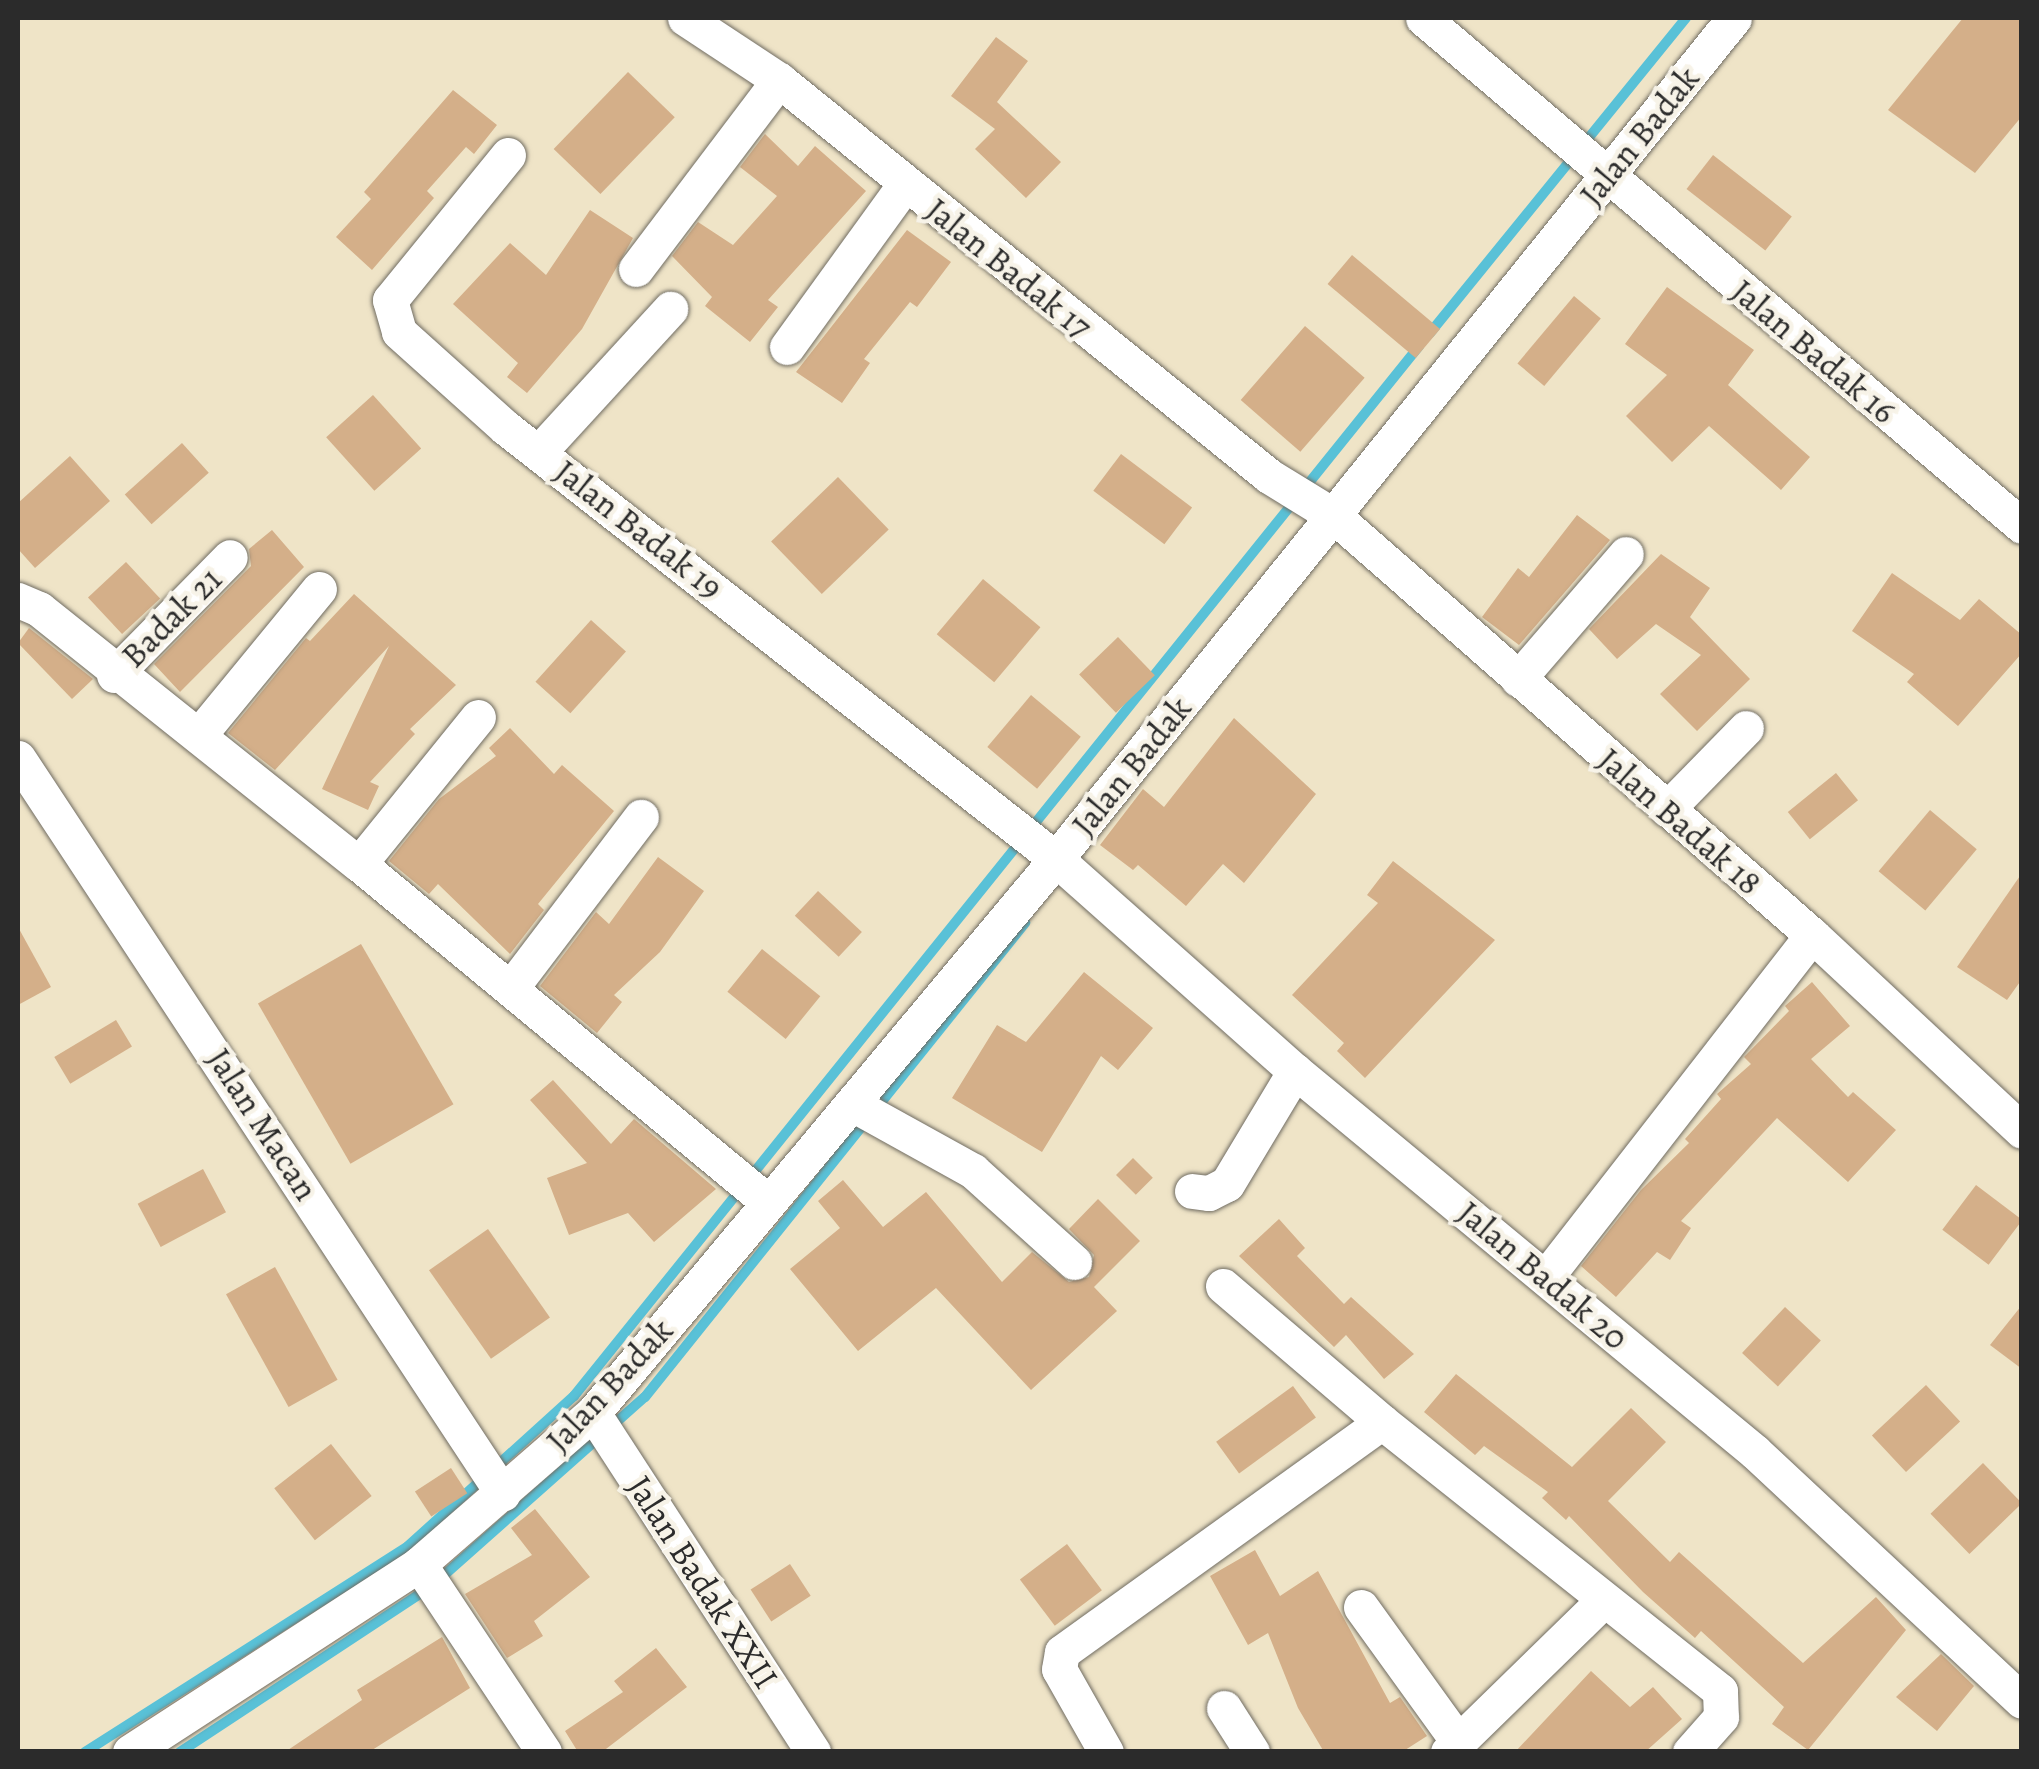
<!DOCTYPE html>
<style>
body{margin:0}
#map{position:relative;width:2039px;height:1769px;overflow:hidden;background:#efe4c7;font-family:Alegreya,serif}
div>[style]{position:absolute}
.stream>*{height:10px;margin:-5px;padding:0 5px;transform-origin:5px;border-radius:5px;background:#59c1d7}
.building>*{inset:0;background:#d4af89;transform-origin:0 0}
.roads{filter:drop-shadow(0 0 2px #706c62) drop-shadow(0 0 2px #706c62)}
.street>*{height:35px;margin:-17.5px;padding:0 17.5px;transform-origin:17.5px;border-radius:17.5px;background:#fff}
span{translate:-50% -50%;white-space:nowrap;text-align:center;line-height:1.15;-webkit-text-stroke:9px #f7f3e8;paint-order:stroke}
.street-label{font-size:35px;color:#2b2b2b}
.frame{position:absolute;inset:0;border:20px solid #2b2b2b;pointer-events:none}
</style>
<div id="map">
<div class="stream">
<i style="left:1430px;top:333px;width:406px;rotate:-50.9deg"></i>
<i style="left:85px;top:1752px;width:383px;rotate:-32.5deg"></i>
<i style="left:408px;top:1546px;width:224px;rotate:-42.1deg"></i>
<i style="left:574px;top:1396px;width:1348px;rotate:-51.17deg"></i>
<i style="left:180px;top:1752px;width:303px;rotate:-33.4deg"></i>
<i style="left:433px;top:1585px;width:283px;rotate:-41.6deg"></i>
<i style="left:645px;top:1397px;width:608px;rotate:-51.28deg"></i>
</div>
<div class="building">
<i style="clip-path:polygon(1963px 18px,2022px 18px,2022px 116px,1975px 173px,1888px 110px)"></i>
<i style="clip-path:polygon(996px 37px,1028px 61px,997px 102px,1061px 162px,1026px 198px,975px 149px,995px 129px,951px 96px)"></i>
<i style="left:628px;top:72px;width:65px;height:107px;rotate:44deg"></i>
<i style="clip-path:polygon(453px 90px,497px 125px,474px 154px,466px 147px,427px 191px,434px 198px,372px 270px,336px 237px,371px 199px,364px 192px)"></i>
<i style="clip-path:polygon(765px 134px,798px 166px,815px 146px,866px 191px,768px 300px,778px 307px,750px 342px,705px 306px,712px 297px,672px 256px,698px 222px,733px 245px,777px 196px,740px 167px)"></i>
<i style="left:1713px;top:155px;width:100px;height:43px;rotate:38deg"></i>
<i style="clip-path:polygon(590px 210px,633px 238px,582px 329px,527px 393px,507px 377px,518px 363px,453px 304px,510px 243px,546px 275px)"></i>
<i style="clip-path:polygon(907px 230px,951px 262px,917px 307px,910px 302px,864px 359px,870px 363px,842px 403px,796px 372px)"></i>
<i style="left:1352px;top:255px;width:115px;height:38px;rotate:40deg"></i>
<i style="clip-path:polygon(1667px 287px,1754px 350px,1728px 385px,1810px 457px,1781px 490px,1709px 426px,1672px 462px,1626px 416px,1667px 375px,1625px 344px)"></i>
<i style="left:1574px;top:296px;width:35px;height:88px;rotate:40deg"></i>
<i style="left:1305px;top:326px;width:79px;height:98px;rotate:41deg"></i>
<i style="left:373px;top:395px;width:72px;height:63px;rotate:48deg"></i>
<i style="left:182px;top:443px;width:40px;height:77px;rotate:48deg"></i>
<i style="left:1121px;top:454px;width:89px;height:46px;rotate:37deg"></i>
<i style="clip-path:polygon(70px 456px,110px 501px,35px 568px,18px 549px,18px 503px)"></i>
<i style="left:838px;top:477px;width:73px;height:93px;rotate:46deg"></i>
<i style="clip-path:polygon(1577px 515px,1610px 540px,1519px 645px,1482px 617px,1518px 568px,1529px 577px)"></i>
<i style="clip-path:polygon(272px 530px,304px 567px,180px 692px,154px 664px,251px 566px,249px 549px)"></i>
<i style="clip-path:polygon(1661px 554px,1710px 588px,1690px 617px,1750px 679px,1697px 731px,1660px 694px,1701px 655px,1656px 624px,1617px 659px,1589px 629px)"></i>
<i style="left:126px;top:562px;width:50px;height:52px;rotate:47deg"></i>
<i style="clip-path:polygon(1892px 573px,1960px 620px,1979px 599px,2022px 635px,2022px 653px,1958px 726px,1907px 682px,1914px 674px,1852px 631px)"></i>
<i style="left:983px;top:579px;width:75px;height:72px;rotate:40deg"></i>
<i style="clip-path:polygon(354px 594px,456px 685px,410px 729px,415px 734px,370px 782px,379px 786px,368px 810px,322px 789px,389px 646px,275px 770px,228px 733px,306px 638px,310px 641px)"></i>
<i style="left:591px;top:620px;width:47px;height:83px;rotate:42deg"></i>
<i style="clip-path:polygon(29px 628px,93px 679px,72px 699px,18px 643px)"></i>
<i style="left:1118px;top:637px;width:53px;height:54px;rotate:46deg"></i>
<i style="left:1031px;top:695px;width:65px;height:68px;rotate:40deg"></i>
<i style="clip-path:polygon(1234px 718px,1316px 794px,1244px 883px,1223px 864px,1186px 906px,1138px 865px,1133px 870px,1100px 845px,1143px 789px,1164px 807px)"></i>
<i style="clip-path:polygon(510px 728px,554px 774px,562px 765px,614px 811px,538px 904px,544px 910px,510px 954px,438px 884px,429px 894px,389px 861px,439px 799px,496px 756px,489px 748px)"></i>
<i style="left:1836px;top:773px;width:35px;height:62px;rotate:51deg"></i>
<i style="left:1930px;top:810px;width:61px;height:80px;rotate:40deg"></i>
<i style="clip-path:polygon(658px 857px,704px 891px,660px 952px,614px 995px,622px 1002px,597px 1033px,540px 986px,596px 912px,609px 924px)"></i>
<i style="clip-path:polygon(1393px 861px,1495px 940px,1365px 1078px,1337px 1051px,1344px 1043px,1292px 995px,1378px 903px,1367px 895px)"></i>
<i style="clip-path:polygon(2022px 873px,2022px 979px,2007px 1000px,1957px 967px)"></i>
<i style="left:818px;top:891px;width:60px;height:34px;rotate:43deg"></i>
<i style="clip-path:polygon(18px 927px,51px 987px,18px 1005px)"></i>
<i style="left:361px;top:944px;width:185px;height:119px;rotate:60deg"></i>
<i style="left:762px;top:949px;width:75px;height:55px;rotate:39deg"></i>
<i style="clip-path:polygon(1084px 972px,1153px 1028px,1118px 1070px,1101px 1056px,1042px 1152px,952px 1098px,997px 1025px,1026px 1042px)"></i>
<i style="clip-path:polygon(1812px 982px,1850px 1026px,1811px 1059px,1848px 1097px,1853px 1092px,1896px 1130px,1848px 1182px,1777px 1118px,1681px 1221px,1691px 1228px,1670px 1260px,1657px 1252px,1616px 1297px,1581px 1266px,1641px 1190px,1689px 1143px,1685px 1139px,1721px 1099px,1717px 1094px,1751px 1064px,1744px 1057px,1789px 1011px,1785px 1006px)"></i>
<i style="left:116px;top:1020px;width:31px;height:72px;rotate:59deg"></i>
<i style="clip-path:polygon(553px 1080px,611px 1144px,634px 1119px,716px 1189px,654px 1242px,628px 1213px,569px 1235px,547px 1178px,587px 1163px,530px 1100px)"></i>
<i style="left:1133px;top:1158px;width:28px;height:24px;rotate:45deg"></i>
<i style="left:203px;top:1169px;width:49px;height:74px;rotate:62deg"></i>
<i style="clip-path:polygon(843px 1180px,883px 1227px,926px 1192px,1002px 1282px,1032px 1252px,1069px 1282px,1089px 1277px,1094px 1255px,1069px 1229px,1098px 1199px,1140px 1241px,1094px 1287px,1117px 1311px,1031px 1390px,936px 1288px,858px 1351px,790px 1269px,840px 1228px,818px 1201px)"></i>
<i style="left:1976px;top:1185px;width:58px;height:56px;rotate:37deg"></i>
<i style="clip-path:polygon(1279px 1219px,1305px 1248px,1297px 1256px,1344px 1304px,1351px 1297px,1414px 1354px,1384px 1379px,1346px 1335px,1334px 1347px,1239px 1256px)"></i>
<i style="left:488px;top:1229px;width:108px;height:72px;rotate:55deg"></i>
<i style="left:275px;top:1267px;width:129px;height:56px;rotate:61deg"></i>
<i style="clip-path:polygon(2022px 1305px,2022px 1369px,1990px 1345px)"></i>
<i style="left:1785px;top:1307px;width:49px;height:63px;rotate:43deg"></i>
<i style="clip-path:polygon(1456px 1374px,1572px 1467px,1631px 1408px,1666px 1442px,1608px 1501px,1670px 1562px,1679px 1552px,1803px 1663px,1876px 1597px,1906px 1630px,1808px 1750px,1772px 1724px,1784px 1707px,1701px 1631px,1695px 1638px,1643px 1592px,1569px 1516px,1566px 1520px,1542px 1498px,1548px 1492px,1484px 1446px,1475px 1455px,1424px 1412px)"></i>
<i style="left:1926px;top:1385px;width:50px;height:74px;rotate:47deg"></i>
<i style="left:1293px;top:1386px;width:39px;height:95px;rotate:54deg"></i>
<i style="left:331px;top:1444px;width:66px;height:72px;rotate:52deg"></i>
<i style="left:1983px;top:1463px;width:56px;height:73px;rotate:46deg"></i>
<i style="left:451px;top:1468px;width:30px;height:43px;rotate:57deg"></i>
<i style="clip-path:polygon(535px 1509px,590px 1577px,534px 1621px,543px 1636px,507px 1658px,465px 1594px,532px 1555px,511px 1528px)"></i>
<i style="left:1067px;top:1544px;width:58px;height:59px;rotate:53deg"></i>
<i style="clip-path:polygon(1255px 1550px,1280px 1596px,1318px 1571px,1390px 1703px,1400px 1697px,1427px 1736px,1402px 1752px,1324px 1752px,1298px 1708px,1268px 1633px,1248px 1645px,1210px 1576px)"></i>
<i style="left:790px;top:1564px;width:38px;height:47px;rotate:57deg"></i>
<i style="clip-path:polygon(442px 1637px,470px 1688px,369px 1752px,285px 1752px,362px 1700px,357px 1690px)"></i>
<i style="clip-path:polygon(656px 1648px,687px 1687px,602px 1752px,578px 1752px,565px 1731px,623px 1692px,614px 1681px)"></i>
<i style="clip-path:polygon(1941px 1654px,1974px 1686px,1937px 1731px,1896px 1697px)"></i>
<i style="clip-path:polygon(1591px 1671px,1630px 1707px,1653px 1687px,1682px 1719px,1645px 1752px,1515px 1752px)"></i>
</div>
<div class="roads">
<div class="street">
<i style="left:685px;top:18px;width:113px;rotate:33.4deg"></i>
<i style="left:779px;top:80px;width:630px;rotate:38.94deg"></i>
<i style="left:1269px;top:476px;width:76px;rotate:31.6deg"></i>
<i style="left:1334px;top:516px;width:636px;rotate:41.24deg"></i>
<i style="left:1812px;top:935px;width:287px;rotate:43deg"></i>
<i style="left:1423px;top:18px;width:785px;rotate:40.3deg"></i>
<i style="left:508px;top:155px;width:187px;rotate:129.1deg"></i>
<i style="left:390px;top:300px;width:33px;rotate:74deg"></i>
<i style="left:399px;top:332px;width:144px;rotate:41.9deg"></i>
<i style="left:506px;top:428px;width:699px;rotate:38.08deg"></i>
<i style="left:1056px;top:859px;width:319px;rotate:41.6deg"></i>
<i style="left:1295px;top:1071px;width:597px;rotate:39.63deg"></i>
<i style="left:1755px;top:1452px;width:365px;rotate:43deg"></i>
<i style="left:636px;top:269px;width:237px;rotate:-52.9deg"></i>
<i style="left:787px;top:347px;width:201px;rotate:-54.1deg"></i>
<i style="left:540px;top:451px;width:193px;rotate:-47.5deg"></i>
<i style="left:18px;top:600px;width:23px;rotate:23deg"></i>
<i style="left:39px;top:609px;width:409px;rotate:38.6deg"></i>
<i style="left:359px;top:864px;width:531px;rotate:39.57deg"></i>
<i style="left:114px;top:675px;width:165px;rotate:-45.5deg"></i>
<i style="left:1518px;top:679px;width:165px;rotate:-49.2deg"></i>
<i style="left:199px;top:735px;width:189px;rotate:-50.6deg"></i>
<i style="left:18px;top:758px;width:881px;rotate:56.62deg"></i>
<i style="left:1667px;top:809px;width:113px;rotate:-45.7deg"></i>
<i style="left:359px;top:864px;width:189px;rotate:-51deg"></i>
<i style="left:511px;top:988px;width:215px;rotate:-52.8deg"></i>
<i style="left:854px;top:1105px;width:136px;rotate:29deg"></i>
<i style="left:973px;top:1171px;width:136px;rotate:42deg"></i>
<i style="left:1192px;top:1191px;width:17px;rotate:7deg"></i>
<i style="left:1209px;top:1193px;width:20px;rotate:-27deg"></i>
<i style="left:1227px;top:1184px;width:132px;rotate:-59deg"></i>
<i style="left:1546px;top:1277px;width:433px;rotate:-52.1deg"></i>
<i style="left:1223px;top:1286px;width:209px;rotate:40.5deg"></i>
<i style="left:1382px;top:1422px;width:432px;rotate:38.5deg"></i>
<i style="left:1720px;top:1691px;width:26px;rotate:88deg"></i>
<i style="left:1721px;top:1717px;width:47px;rotate:131.5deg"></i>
<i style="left:593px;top:1413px;width:404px;rotate:57deg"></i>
<i style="left:419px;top:1564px;width:226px;rotate:56.4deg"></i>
<i style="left:1361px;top:1607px;width:168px;rotate:54.2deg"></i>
<i style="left:1224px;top:1708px;width:52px;rotate:57.5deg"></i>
<i style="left:130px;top:1752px;width:345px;rotate:-33deg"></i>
<i style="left:419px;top:1564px;width:230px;rotate:-41deg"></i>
<i style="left:593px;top:1413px;width:722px;rotate:-50.11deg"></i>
<i style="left:1056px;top:859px;width:1080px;rotate:-51.12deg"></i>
<i style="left:1106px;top:1752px;width:95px;rotate:-119.5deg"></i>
<i style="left:1059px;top:1669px;width:17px;rotate:-80deg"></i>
<i style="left:1062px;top:1652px;width:394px;rotate:-35.7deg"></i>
<i style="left:1448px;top:1752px;width:218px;rotate:-44.3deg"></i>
</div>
</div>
<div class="street-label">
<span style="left:1639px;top:136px;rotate:-51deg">Jalan Badak</span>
<span style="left:1009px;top:268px;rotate:39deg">Jalan Badak 17</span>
<span style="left:1814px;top:351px;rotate:40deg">Jalan Badak 16</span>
<span style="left:639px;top:529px;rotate:38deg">Jalan Badak 19</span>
<span style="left:171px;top:617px;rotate:-45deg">Badak 21</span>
<span style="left:1131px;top:766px;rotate:-51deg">Jalan Badak</span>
<span style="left:1680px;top:821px;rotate:41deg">Jalan Badak 18</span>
<span style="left:263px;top:1124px;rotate:57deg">Jalan Macan</span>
<span style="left:1543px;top:1275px;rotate:40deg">Jalan Badak 20</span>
<span style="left:609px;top:1385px;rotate:-47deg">Jalan Badak</span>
<span style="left:703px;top:1582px;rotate:57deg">Jalan Badak XXII</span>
</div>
<div class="frame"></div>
</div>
